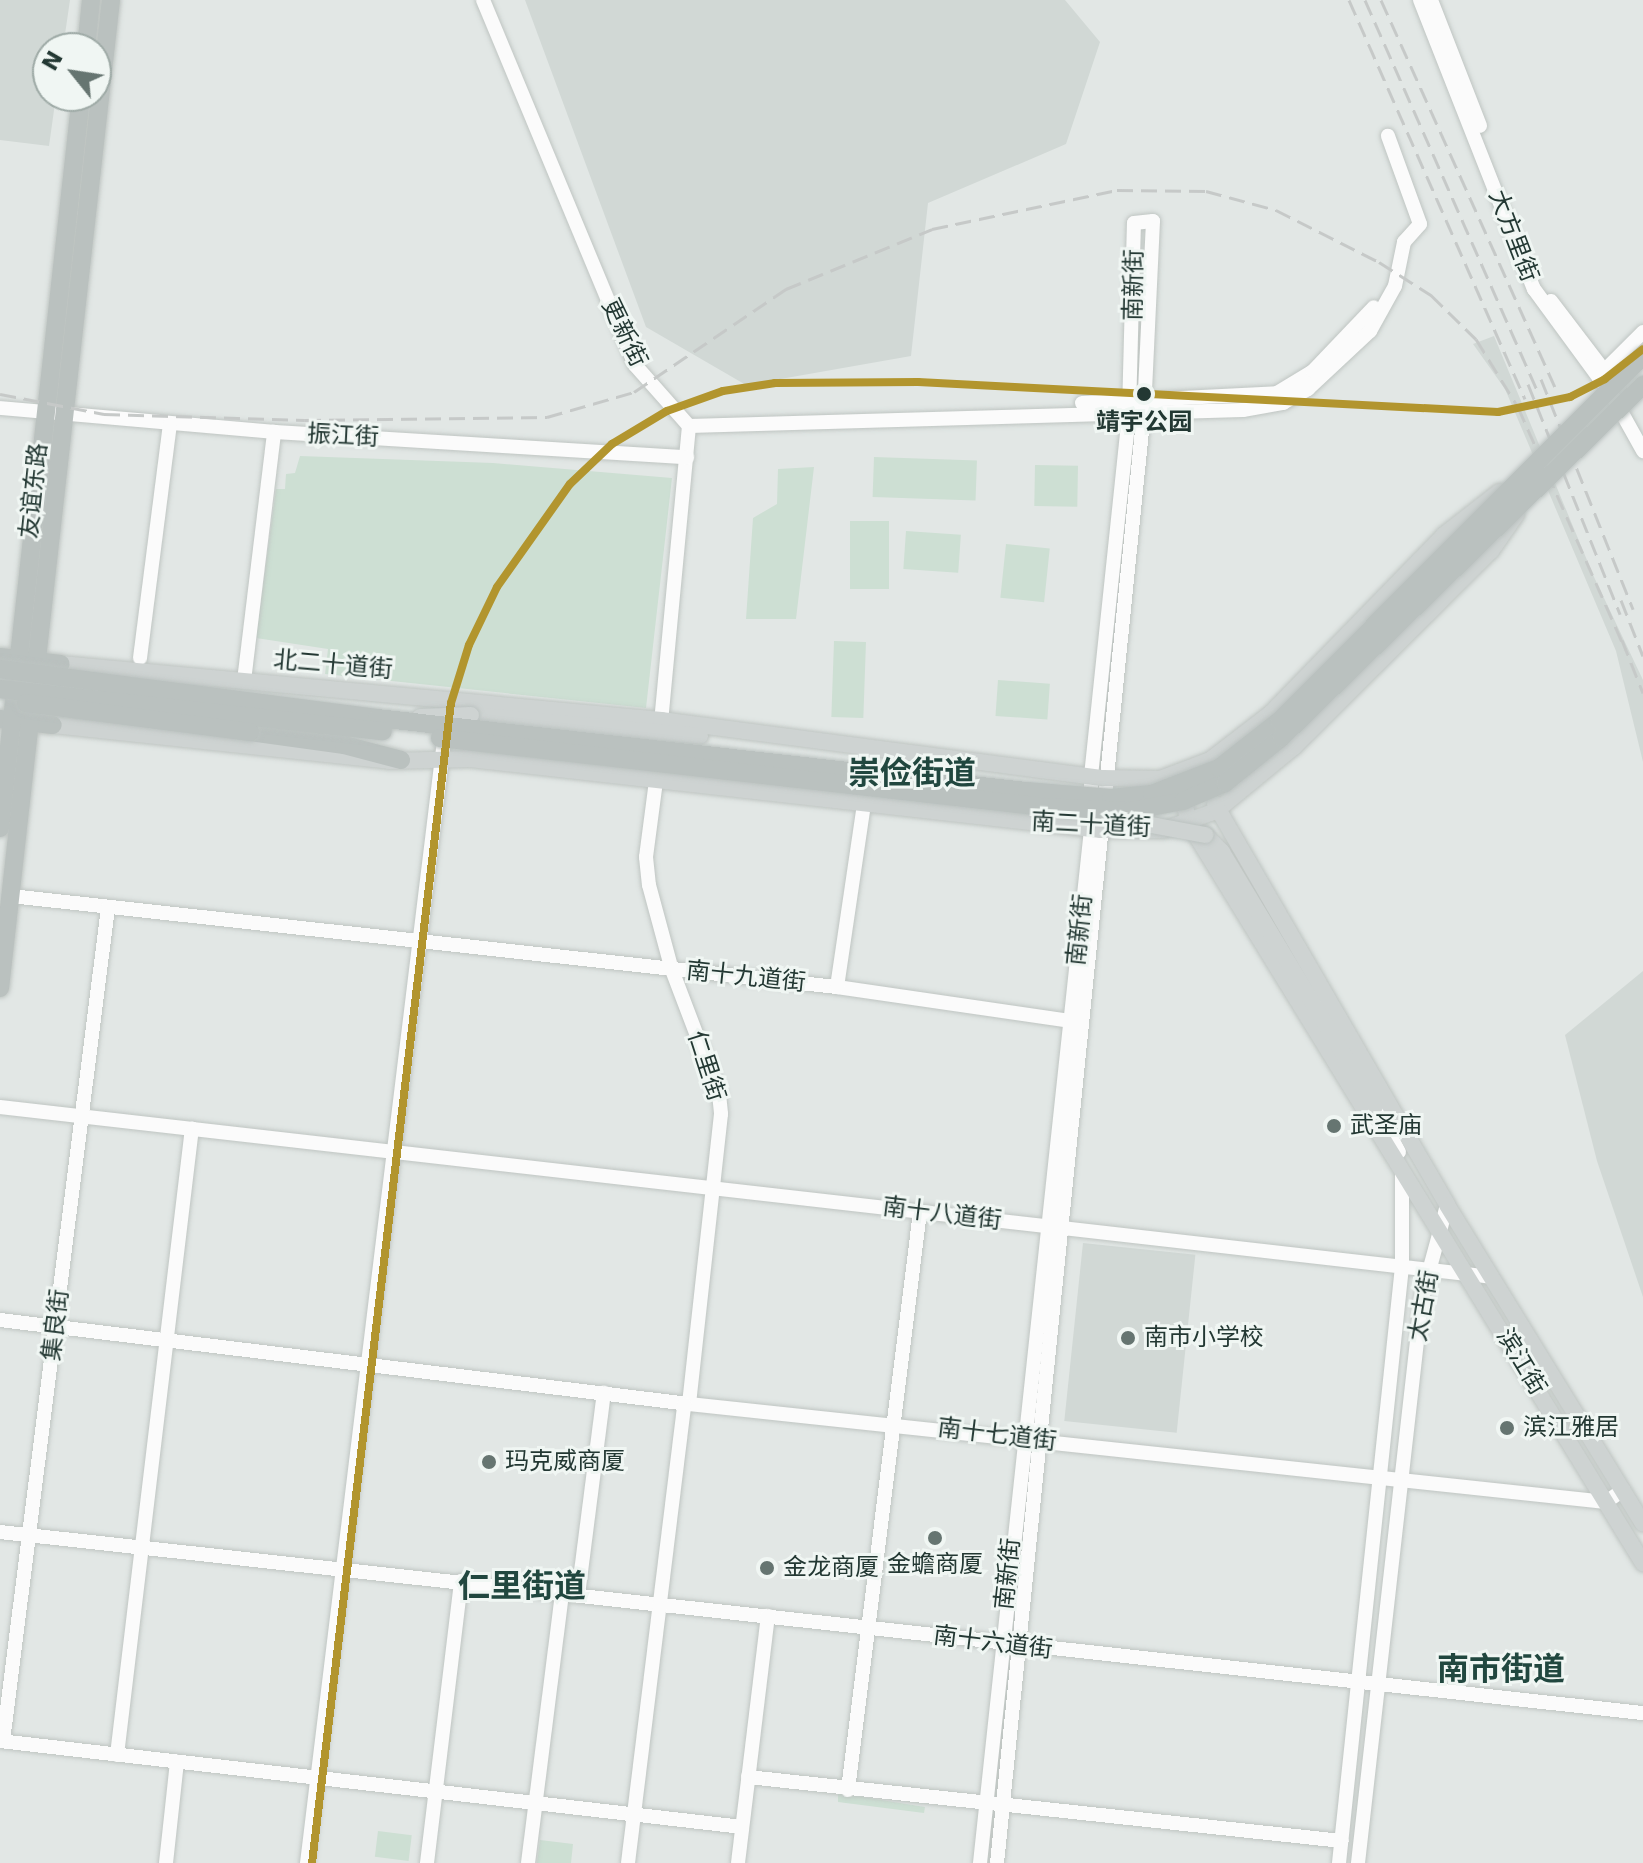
<!DOCTYPE html>
<meta charset="utf-8">
<style>
body{margin:0}
#map{position:relative;width:1643px;height:1863px;overflow:hidden;background:#e2e7e5;font-family:"DejaVu Sans","Noto Sans SC",sans-serif}
div>[style]{position:absolute}
.built>*{inset:0;background:#d1d8d5;transform-origin:0 0}
.green>*{inset:0;background:#cddfd3;transform-origin:0 0}
.roads{filter:drop-shadow(0 0 2px #bfc5c2) drop-shadow(0 0 2px #bfc5c2)}
.secondary>*{height:14px;margin:-7px;padding:0 7px;transform-origin:7px;border-radius:7px;background:#fbfbfb}
.primary>*{height:16px;margin:-8px;padding:0 8px;transform-origin:8px;border-radius:8px;background:#ced3d2}
.highway>*{height:18px;margin:-9px;padding:0 9px;transform-origin:9px;border-radius:9px;background:#bac1bf}
.rail>*{height:3px;margin-top:-1.5px;transform-origin:0;background:repeating-linear-gradient(90deg,#c6c9c8 0 16px,transparent 0 24px)}
.bridges{filter:drop-shadow(0 0 2px #bcc3c1) drop-shadow(0 0 2px #bcc3c1)}
.primary-bridge>*{height:16px;margin:-8px;padding:0 8px;transform-origin:8px;border-radius:8px;background:#ced3d2}
.highway-bridge>*{height:18px;margin:-9px;padding:0 9px;transform-origin:9px;border-radius:9px;background:#bac1bf}
.metro-1>*{height:8px;margin:-4px;padding:0 4px;transform-origin:4px;border-radius:4px;background:#b2952e}
.dots>*{width:22px;height:22px;translate:-50% -50%;box-sizing:border-box;border:4px solid #f0f6f3;border-radius:50%}
span{translate:-50% -50%;white-space:nowrap;text-align:center;line-height:1.15;-webkit-text-stroke:6px #f0f6f3;paint-order:stroke}
.street-label{font-size:24px;color:#233833}
.stop-label{font-size:24px;color:#233833;font-weight:700}
.poi-label{font-size:24px;color:#233833}
.left{translate:0 -50%;text-align:left}
.district-label{font-size:32px;color:#21473f;font-weight:700}
.north{position:absolute;left:32px;top:32px;width:80px;height:80px;box-sizing:border-box;background:#f0f6f3;border:2px solid #9eaaa6;border-radius:50%;rotate:300deg;font-size:22px;font-weight:700;line-height:32px;text-align:center;color:#233833}
.north::after{content:'';display:block;margin:auto;width:28px;height:36px;background:#667571;clip-path:polygon(50% 0,100% 100%,50% 72%,0 100%)}
</style>
<div id="map">
<div class="built">
<i style="clip-path:polygon(0 0,70px 0,63px 48px,48px 48px,48px 96px,56px 96px,49px 146px,0 140px)"></i>
<i style="clip-path:polygon(525px 0,1065px 0,1100px 42px,1066px 144px,928px 203px,911px 356px,746px 385px,646px 327px)"></i>
<i style="clip-path:polygon(1494px 336px,1594px 577px,1643px 680px,1643px 762px,1616px 651px,1505px 389px,1473px 344px)"></i>
<i style="clip-path:polygon(1643px 971px,1643px 1297px,1597px 1161px,1565px 1035px)"></i>
<i style="left:1083px;top:1243px;width:113px;height:179px;rotate:6deg"></i>
</div>
<div class="green">
<i style="clip-path:polygon(300px 456px,493px 463px,672px 478px,646px 708px,325px 674px,328px 649px,256px 638px,276px 489px,285px 489px,286px 474px,295px 473px)"></i>
<i style="left:874px;top:457px;width:103px;height:40px;rotate:2deg"></i>
<i style="left:1035px;top:465px;width:43px;height:41px;rotate:1deg"></i>
<i style="clip-path:polygon(814px 467px,796px 619px,746px 619px,753px 518px,777px 504px,778px 469px)"></i>
<i style="left:850px;top:521px;width:39px;height:68px"></i>
<i style="left:906px;top:531px;width:55px;height:38px;rotate:4deg"></i>
<i style="left:1006px;top:544px;width:44px;height:54px;rotate:6deg"></i>
<i style="left:834px;top:641px;width:32px;height:76px;rotate:2deg"></i>
<i style="left:998px;top:680px;width:52px;height:36px;rotate:4deg"></i>
<i style="clip-path:polygon(838px 1793px,925px 1807px,924px 1813px,838px 1802px)"></i>
<i style="left:378px;top:1831px;width:34px;height:26px;rotate:7deg"></i>
<i style="clip-path:polygon(540px 1840px,573px 1844px,571px 1863px,537px 1863px)"></i>
</div>
<div class="roads">
<div class="secondary">
<i style="left:483px;top:0;width:395px;rotate:67.4deg"></i>
<i style="left:635px;top:365px;width:81px;rotate:48.5deg"></i>
<i style="left:689px;top:426px;width:295px;rotate:95.4deg"></i>
<i style="left:1420px;top:0;width:311px;rotate:68.5deg"></i>
<i style="left:1534px;top:289px;width:134px;rotate:53.8deg"></i>
<i style="left:1613px;top:397px;width:62px;rotate:60.9deg"></i>
<i style="left:1431px;top:0;width:135px;rotate:68.7deg"></i>
<i style="left:1551px;top:301px;width:79px;rotate:52.7deg"></i>
<i style="left:1604px;top:371px;width:55px;rotate:-45deg"></i>
<i style="left:1082px;top:403px;width:195px;rotate:-2.9deg"></i>
<i style="left:1277px;top:393px;width:42px;rotate:-31.4deg"></i>
<i style="left:1313px;top:371px;width:88px;rotate:-46.4deg"></i>
<i style="left:0;top:408px;width:275px;rotate:5deg"></i>
<i style="left:274px;top:432px;width:414px;rotate:3.5deg"></i>
<i style="left:689px;top:426px;width:554px;rotate:-1.65deg"></i>
<i style="left:1243px;top:410px;width:41px;rotate:-9.9deg"></i>
<i style="left:1283px;top:403px;width:29px;rotate:-29deg"></i>
<i style="left:1308px;top:389px;width:85px;rotate:-43.1deg"></i>
<i style="left:1370px;top:331px;width:51px;rotate:-60.9deg"></i>
<i style="left:1395px;top:286px;width:45px;rotate:-78.4deg"></i>
<i style="left:1404px;top:242px;width:24px;rotate:-48deg"></i>
<i style="left:1420px;top:224px;width:94px;rotate:-110deg"></i>
<i style="left:140px;top:658px;width:236px;rotate:-82.7deg"></i>
<i style="left:244px;top:681px;width:251px;rotate:-83.1deg"></i>
<i style="left:656px;top:781px;width:77px;rotate:97.5deg"></i>
<i style="left:646px;top:857px;width:28px;rotate:84deg"></i>
<i style="left:649px;top:885px;width:88px;rotate:74.9deg"></i>
<i style="left:672px;top:970px;width:133px;rotate:69.2deg"></i>
<i style="left:719px;top:1094px;width:20px;rotate:84deg"></i>
<i style="left:721px;top:1114px;width:292px;rotate:96.3deg"></i>
<i style="left:11px;top:896px;width:831px;rotate:6.29deg"></i>
<i style="left:837px;top:987px;width:235px;rotate:8.3deg"></i>
<i style="left:837px;top:987px;width:184px;rotate:-81.6deg"></i>
<i style="left:0;top:1107px;width:1501px;rotate:6.5deg"></i>
<i style="left:1375px;top:1107px;width:51px;rotate:61.9deg"></i>
<i style="left:0;top:1320px;width:694px;rotate:6.95deg"></i>
<i style="left:689px;top:1404px;width:922px;rotate:6.1deg"></i>
<i style="left:1606px;top:1502px;width:21px;rotate:-35deg"></i>
<i style="left:0;top:1532px;width:1653px;rotate:6.29deg"></i>
<i style="left:578px;top:1595px;width:204px;rotate:-82.7deg"></i>
<i style="left:0;top:1741px;width:747px;rotate:6.61deg"></i>
<i style="left:3px;top:1741px;width:840px;rotate:-82.82deg"></i>
<i style="left:117px;top:1755px;width:631px;rotate:-83.18deg"></i>
<i style="left:748px;top:1777px;width:597px;rotate:6.15deg"></i>
<i style="left:848px;top:1790px;width:582px;rotate:-82.9deg"></i>
<i style="left:166px;top:1863px;width:102px;rotate:-83.8deg"></i>
<i style="left:307px;top:1863px;width:1139px;rotate:-83.04deg"></i>
<i style="left:427px;top:1863px;width:284px;rotate:-83.1deg"></i>
<i style="left:528px;top:1863px;width:272px;rotate:-82.8deg"></i>
<i style="left:628px;top:1863px;width:462px;rotate:-83deg"></i>
<i style="left:738px;top:1863px;width:249px;rotate:-83.1deg"></i>
<i style="left:980px;top:1863px;width:1040px;rotate:-83.87deg"></i>
<i style="left:1091px;top:829px;width:53px;rotate:-90deg"></i>
<i style="left:1091px;top:776px;width:366px;rotate:-84deg"></i>
<i style="left:1129px;top:412px;width:189px;rotate:-88.5deg"></i>
<i style="left:1134px;top:223px;width:19px;rotate:-6deg"></i>
<i style="left:1153px;top:221px;width:190px;rotate:92.7deg"></i>
<i style="left:1144px;top:411px;width:1459px;rotate:95.78deg"></i>
<i style="left:1339px;top:1863px;width:599px;rotate:-83.97deg"></i>
<i style="left:1402px;top:1267px;width:94px;rotate:-90deg"></i>
<i style="left:1358px;top:1863px;width:570px;rotate:-83.55deg"></i>
<i style="left:1422px;top:1297px;width:95px;rotate:-74.8deg"></i>
</div>
<div class="primary">
<i style="left:61px;top:664px;width:603px;rotate:5.33deg"></i>
<i style="left:661px;top:720px;width:446px;rotate:7.5deg"></i>
<i style="left:1103px;top:778px;width:57px;rotate:1deg"></i>
<i style="left:1160px;top:779px;width:53px;rotate:-20.8deg"></i>
<i style="left:1210px;top:760px;width:77px;rotate:-37.6deg"></i>
<i style="left:1271px;top:713px;width:248px;rotate:-45.8deg"></i>
<i style="left:1444px;top:535px;width:70px;rotate:-38deg"></i>
<i style="left:471px;top:715px;width:230px;rotate:5.2deg"></i>
<i style="left:53px;top:725px;width:338px;rotate:6.1deg"></i>
<i style="left:389px;top:761px;width:81px;rotate:-1.4deg"></i>
<i style="left:470px;top:759px;width:635px;rotate:6.42deg"></i>
<i style="left:1101px;top:830px;width:62px"></i>
<i style="left:1163px;top:830px;width:56px;rotate:-19.7deg"></i>
<i style="left:1216px;top:811px;width:101px;rotate:-39.4deg"></i>
<i style="left:1294px;top:747px;width:278px;rotate:-44.9deg"></i>
<i style="left:1491px;top:551px;width:44px;rotate:-55.2deg"></i>
<i style="left:1182px;top:788px;width:35px;rotate:80deg"></i>
<i style="left:1188px;top:822px;width:870px;rotate:58.45deg"></i>
<i style="left:1215px;top:804px;width:463px;rotate:59.9deg"></i>
<i style="left:1447px;top:1205px;width:374px;rotate:58.4deg"></i>
<i style="left:1205px;top:835px;width:24px;rotate:45deg"></i>
<i style="left:1222px;top:852px;width:297px;rotate:59deg"></i>
</div>
<div class="highway">
<i style="left:86px;top:48px;width:48px;rotate:-84.1deg"></i>
<i style="left:0;top:657px;width:61px;rotate:6.5deg"></i>
<i style="left:0;top:719px;width:53px;rotate:6.5deg"></i>
<i style="left:250px;top:732px;width:95px;rotate:7.9deg"></i>
<i style="left:344px;top:745px;width:59px;rotate:14.7deg"></i>
<i style="left:0;top:828px;width:736px;rotate:-83.69deg"></i>
<i style="left:0;top:988px;width:994px;rotate:-83.59deg"></i>
</div>
</div>
<div class="rail">
<i style="left:1349px;top:0;width:436px;rotate:66.2deg"></i>
<i style="left:1365px;top:0;width:428px;rotate:66.2deg"></i>
<i style="left:1381px;top:0;width:424px;rotate:65.8deg"></i>
<i style="left:1541px;top:379px;width:248px;rotate:68.2deg"></i>
<i style="left:1528px;top:384px;width:248px;rotate:68.2deg"></i>
<i style="left:0;top:394px;width:106px;rotate:10.9deg"></i>
<i style="left:104px;top:414px;width:201px;rotate:1.7deg"></i>
<i style="left:305px;top:420px;width:242px;rotate:-0.7deg"></i>
<i style="left:547px;top:417px;width:91px;rotate:-16deg"></i>
<i style="left:634px;top:392px;width:184px;rotate:-34.1deg"></i>
<i style="left:786px;top:289px;width:158px;rotate:-22.3deg"></i>
<i style="left:932px;top:229px;width:189px;rotate:-11.9deg"></i>
<i style="left:1117px;top:190px;width:89px;rotate:0.6deg"></i>
<i style="left:1206px;top:191px;width:73px;rotate:15.2deg"></i>
<i style="left:1276px;top:210px;width:115px;rotate:26.8deg"></i>
<i style="left:1379px;top:262px;width:62px;rotate:32.4deg"></i>
<i style="left:1431px;top:295px;width:63px;rotate:44.4deg"></i>
<i style="left:1476px;top:339px;width:80px;rotate:58.3deg"></i>
<i style="left:1518px;top:407px;width:265px;rotate:66.1deg"></i>
<i style="left:1621px;top:600px;width:60px;rotate:68.6deg"></i>
<i style="left:1622px;top:640px;width:57px;rotate:68.4deg"></i>
</div>
<div class="bridges">
<div class="primary-bridge">
<i style="left:420px;top:717px;width:51px;rotate:-2.2deg"></i>
<i style="left:1109px;top:817px;width:98px;rotate:10.6deg"></i>
</div>
<div class="highway-bridge">
<i style="left:0;top:669px;width:380px;rotate:7.4deg"></i>
<i style="left:377px;top:718px;width:653px;rotate:6.42deg"></i>
<i style="left:1026px;top:791px;width:85px;rotate:4.7deg"></i>
<i style="left:1111px;top:798px;width:41px;rotate:-5.6deg"></i>
<i style="left:1152px;top:794px;width:72px;rotate:-21.2deg"></i>
<i style="left:1219px;top:768px;width:76px;rotate:-38.1deg"></i>
<i style="left:1279px;top:721px;width:515px;rotate:-45.08deg"></i>
<i style="left:0;top:689px;width:385px;rotate:6.3deg"></i>
<i style="left:26px;top:703px;width:226px;rotate:7.4deg"></i>
<i style="left:440px;top:738px;width:608px;rotate:6.52deg"></i>
<i style="left:1044px;top:807px;width:86px;rotate:2.7deg"></i>
<i style="left:1130px;top:811px;width:54px;rotate:-10.7deg"></i>
<i style="left:1183px;top:801px;width:46px;rotate:-23.2deg"></i>
<i style="left:1225px;top:783px;width:72px;rotate:-38.8deg"></i>
<i style="left:1281px;top:738px;width:506px;rotate:-44.28deg"></i>
</div>
</div>
<div class="metro-1">
<i style="left:312px;top:1863px;width:1168px;rotate:-83.17deg"></i>
<i style="left:451px;top:703px;width:61px;rotate:-72.8deg"></i>
<i style="left:469px;top:645px;width:64px;rotate:-64.2deg"></i>
<i style="left:497px;top:587px;width:126px;rotate:-54.7deg"></i>
<i style="left:570px;top:484px;width:58px;rotate:-43.6deg"></i>
<i style="left:612px;top:444px;width:64px;rotate:-31deg"></i>
<i style="left:667px;top:411px;width:59px;rotate:-19.7deg"></i>
<i style="left:723px;top:391px;width:53px;rotate:-8.7deg"></i>
<i style="left:775px;top:383px;width:143px;rotate:-0.4deg"></i>
<i style="left:918px;top:382px;width:581px;rotate:2.96deg"></i>
<i style="left:1498px;top:412px;width:74px;rotate:-11.8deg"></i>
<i style="left:1570px;top:397px;width:39px;rotate:-27deg"></i>
<i style="left:1605px;top:379px;width:48px;rotate:-38.3deg"></i>
</div>
<div class="dots">
<i style="left:1144px;top:394px;background:#233833"></i>
<i style="left:1334px;top:1126px;background:#667571"></i>
<i style="left:1128px;top:1338px;background:#667571"></i>
<i style="left:1507px;top:1428px;background:#667571"></i>
<i style="left:489px;top:1462px;background:#667571"></i>
<i style="left:935px;top:1538px;background:#667571"></i>
<i style="left:767px;top:1568px;background:#667571"></i>
</div>
<div class="street-label">
<span style="left:1513px;top:236px;rotate:69deg">大方里街</span>
<span style="left:1134px;top:285px;rotate:-89deg">南新街</span>
<span style="left:624px;top:333px;rotate:64deg">更新街</span>
<span style="left:343px;top:436px;rotate:3deg">振江街</span>
<span style="left:34px;top:491px;rotate:-84deg">友谊东路</span>
<span style="left:333px;top:665px;rotate:5deg">北二十道街</span>
<span style="left:1091px;top:825px;rotate:3deg">南二十道街</span>
<span style="left:1080px;top:930px;rotate:-84deg">南新街</span>
<span style="left:746px;top:977px;rotate:6deg">南十九道街</span>
<span style="left:706px;top:1066px;rotate:72deg">仁里街</span>
<span style="left:942px;top:1214px;rotate:7deg">南十八道街</span>
<span style="left:1424px;top:1306px;rotate:-80deg">太古街</span>
<span style="left:56px;top:1325px;rotate:-83deg">集良街</span>
<span style="left:1521px;top:1362px;rotate:59deg">滨江街</span>
<span style="left:997px;top:1435px;rotate:7deg">南十七道街</span>
<span style="left:1008px;top:1574px;rotate:-84deg">南新街</span>
<span style="left:993px;top:1643px;rotate:7deg">南十六道街</span>
</div>
<div class="stop-label">
<span style="left:1144px;top:423px">靖宇公园</span>
</div>
<div class="poi-label">
<span class="left" style="left:1350px;top:1126px">武圣庙</span>
<span class="left" style="left:1144px;top:1338px">南市小学校</span>
<span class="left" style="left:1523px;top:1428px">滨江雅居</span>
<span class="left" style="left:505px;top:1462px">玛克威商厦</span>
<span style="left:935px;top:1565px">金蟾商厦</span>
<span class="left" style="left:783px;top:1568px">金龙商厦</span>
</div>
<div class="district-label">
<span style="left:912px;top:773px">崇俭街道</span>
<span style="left:522px;top:1586px">仁里街道</span>
<span style="left:1501px;top:1669px">南市街道</span>
</div>
<div class="north">N</div>
</div>
